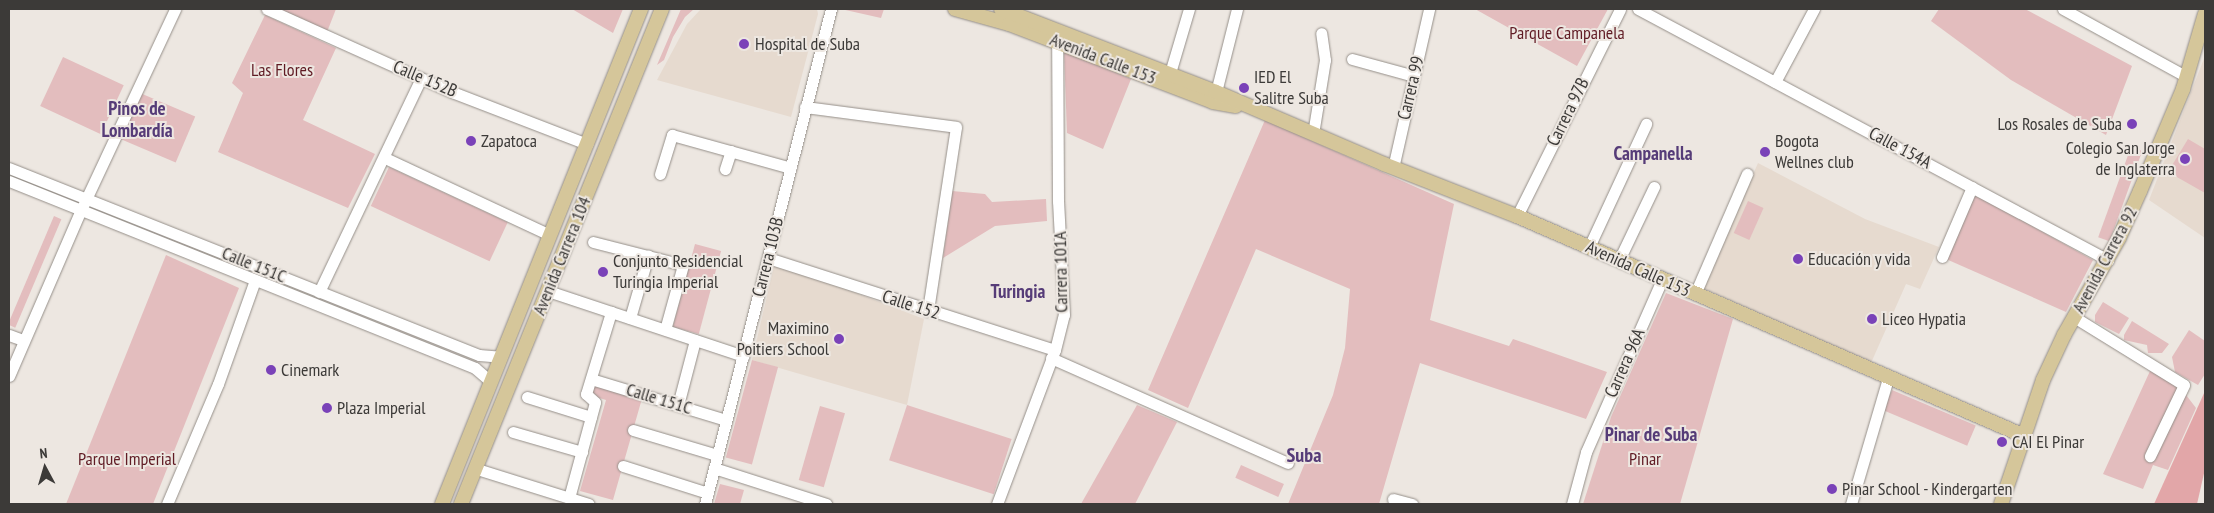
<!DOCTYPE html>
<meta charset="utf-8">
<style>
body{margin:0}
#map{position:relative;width:2214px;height:513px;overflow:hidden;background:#ede7e1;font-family:"PT Sans Narrow",sans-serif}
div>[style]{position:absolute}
.built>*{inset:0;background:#e6dacf}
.green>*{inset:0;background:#e3bdbe;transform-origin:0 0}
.forest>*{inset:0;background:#e2a6a8}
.roads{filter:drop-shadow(0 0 1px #958f89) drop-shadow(0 0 1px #958f89)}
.minor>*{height:11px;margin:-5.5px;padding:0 5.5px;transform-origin:5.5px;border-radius:5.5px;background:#fff}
.major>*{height:14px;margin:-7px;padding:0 7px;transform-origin:7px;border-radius:7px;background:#d5c69a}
.dots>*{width:14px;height:14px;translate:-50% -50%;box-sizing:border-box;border:2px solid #ede7e1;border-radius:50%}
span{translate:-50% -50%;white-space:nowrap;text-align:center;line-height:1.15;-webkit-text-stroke:4px #ede7e1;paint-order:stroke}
.park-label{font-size:18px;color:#601b24}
.poi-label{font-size:18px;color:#3c3a38}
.left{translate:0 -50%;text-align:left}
.right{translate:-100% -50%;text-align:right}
.street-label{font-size:18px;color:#3c3a38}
.neighbourhood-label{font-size:19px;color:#563c78;font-weight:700}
.quarter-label{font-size:20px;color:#563c78;font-weight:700}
.frame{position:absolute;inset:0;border:10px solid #3c3a38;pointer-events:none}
.north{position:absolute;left:20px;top:443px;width:50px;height:50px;-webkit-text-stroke:4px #ede7e1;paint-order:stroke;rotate:354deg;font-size:14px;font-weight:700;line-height:20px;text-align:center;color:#3c3a38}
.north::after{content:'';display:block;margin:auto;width:18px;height:22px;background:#3c3a38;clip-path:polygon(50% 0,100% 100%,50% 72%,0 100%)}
</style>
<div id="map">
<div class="built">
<i style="clip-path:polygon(701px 9px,817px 9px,818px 14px,791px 117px,657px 80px,687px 24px)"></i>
<i style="clip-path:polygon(2205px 56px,2205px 238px,2149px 200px)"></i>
<i style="clip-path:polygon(1758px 163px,1865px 219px,1939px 247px,1920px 289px,1906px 284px,1871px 363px,1703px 288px)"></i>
<i style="clip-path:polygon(775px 262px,924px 319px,907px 405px,752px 360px)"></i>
</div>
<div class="green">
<i style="clip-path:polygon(279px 9px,336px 9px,327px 32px)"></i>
<i style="clip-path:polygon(572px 9px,623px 9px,613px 33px)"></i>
<i style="clip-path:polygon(681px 9px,694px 9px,685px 17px,673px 37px,664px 60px,657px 65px)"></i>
<i style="clip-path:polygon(841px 9px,884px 9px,881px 18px)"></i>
<i style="clip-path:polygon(1475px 9px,1608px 9px,1577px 66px)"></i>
<i style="clip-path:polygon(1939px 9px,2025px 9px,2132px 66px,2106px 135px,2011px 80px,1931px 21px)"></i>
<i style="clip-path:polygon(265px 15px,336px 48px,303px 120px,375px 154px,348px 208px,218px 152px,243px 93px,232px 83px)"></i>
<i style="clip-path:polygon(1064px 51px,1131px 79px,1103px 149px,1067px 133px)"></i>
<i style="left:63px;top:57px;width:67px;height:54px;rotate:25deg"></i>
<i style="left:140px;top:93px;width:60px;height:50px;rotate:23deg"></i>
<i style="clip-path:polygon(1265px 120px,1454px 204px,1430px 320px,1509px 346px,1513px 339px,1607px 372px,1586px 419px,1420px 363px,1379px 504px,1288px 504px,1333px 395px,1345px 348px,1350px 289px,1256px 249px,1188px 408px,1148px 390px)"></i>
<i style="clip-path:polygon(2188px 139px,2205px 149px,2205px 193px,2168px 172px)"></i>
<i style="left:2131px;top:147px;width:12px;height:96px;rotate:20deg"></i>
<i style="left:389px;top:167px;width:131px;height:43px;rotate:25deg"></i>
<i style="clip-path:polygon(952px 191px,985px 194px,992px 202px,1046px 199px,1047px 221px,995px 226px,943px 258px)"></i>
<i style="clip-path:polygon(1975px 194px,2093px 260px,2066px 312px,1946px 259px)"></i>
<i style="left:1748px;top:201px;width:17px;height:35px;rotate:24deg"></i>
<i style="left:54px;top:216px;width:8px;height:118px;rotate:23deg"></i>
<i style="left:695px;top:244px;width:27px;height:86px;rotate:15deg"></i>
<i style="clip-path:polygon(166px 255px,239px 288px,153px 504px,66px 504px)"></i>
<i style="clip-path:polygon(1666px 293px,1733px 319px,1680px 504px,1583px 504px,1611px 417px)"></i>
<i style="clip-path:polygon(2103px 302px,2129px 318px,2119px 334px,2095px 322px,2095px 315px)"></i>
<i style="clip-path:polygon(2132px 321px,2169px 344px,2162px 353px,2148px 353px,2147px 345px,2124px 340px,2124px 335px)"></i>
<i style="clip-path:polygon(2189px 330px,2205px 341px,2205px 374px,2198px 385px,2175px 372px,2172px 357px)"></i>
<i style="left:752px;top:360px;width:27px;height:101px;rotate:15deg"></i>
<i style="clip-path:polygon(2150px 371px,2180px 387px,2196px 408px,2168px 470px,2153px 465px,2143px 489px,2103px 474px)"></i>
<i style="clip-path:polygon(591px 379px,643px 395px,613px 500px,580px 491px,606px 400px,586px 394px)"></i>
<i style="left:1892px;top:390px;width:91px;height:22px;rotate:23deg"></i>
<i style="left:907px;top:405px;width:110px;height:58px;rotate:18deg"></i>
<i style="clip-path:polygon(1137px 405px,1177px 422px,1135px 504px,1081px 504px)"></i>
<i style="left:820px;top:406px;width:26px;height:77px;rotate:16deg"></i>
<i style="left:1241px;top:465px;width:47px;height:14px;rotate:24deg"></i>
<i style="clip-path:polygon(720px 484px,744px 490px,740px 504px,714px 504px)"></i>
</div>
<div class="forest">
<i style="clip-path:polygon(2205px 391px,2205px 469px,2197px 504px,2154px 504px)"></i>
</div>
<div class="roads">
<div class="minor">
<i style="left:267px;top:9px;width:203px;rotate:24.2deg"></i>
<i style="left:452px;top:92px;width:145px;rotate:21.1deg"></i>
<i style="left:1638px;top:9px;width:533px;rotate:28.1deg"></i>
<i style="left:2063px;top:9px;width:141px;rotate:28.7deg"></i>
<i style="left:1352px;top:59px;width:64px;rotate:15.3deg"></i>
<i style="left:1170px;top:73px;width:67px;rotate:-73.5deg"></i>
<i style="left:1775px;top:82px;width:83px;rotate:-61.9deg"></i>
<i style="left:1216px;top:92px;width:86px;rotate:-75.8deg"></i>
<i style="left:805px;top:107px;width:152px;rotate:7.5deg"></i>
<i style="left:956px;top:127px;width:186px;rotate:98.7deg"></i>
<i style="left:1313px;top:134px;width:75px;rotate:-80.8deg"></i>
<i style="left:1325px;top:60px;width:27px;rotate:-98deg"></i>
<i style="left:385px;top:158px;width:182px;rotate:25deg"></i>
<i style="left:9px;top:168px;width:506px;rotate:21.7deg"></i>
<i style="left:479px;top:355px;width:21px;rotate:5deg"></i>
<i style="left:1393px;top:168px;width:163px;rotate:-77.2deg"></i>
<i style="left:725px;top:169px;width:19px;rotate:-72deg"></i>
<i style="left:660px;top:174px;width:41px;rotate:-72.9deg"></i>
<i style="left:672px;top:135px;width:123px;rotate:15.5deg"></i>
<i style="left:9px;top:181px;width:502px;rotate:21.86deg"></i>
<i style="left:475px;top:368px;width:20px;rotate:41deg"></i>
<i style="left:1517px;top:216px;width:231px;rotate:-63.5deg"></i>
<i style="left:593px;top:242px;width:93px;rotate:14.3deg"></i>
<i style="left:683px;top:265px;width:67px;rotate:105.5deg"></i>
<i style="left:1589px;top:247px;width:136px;rotate:-65.1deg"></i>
<i style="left:1942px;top:257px;width:76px;rotate:-66.8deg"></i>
<i style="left:768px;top:258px;width:301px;rotate:17.8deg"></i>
<i style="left:1619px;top:260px;width:81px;rotate:-64.4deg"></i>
<i style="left:548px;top:291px;width:206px;rotate:18.4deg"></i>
<i style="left:319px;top:292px;width:237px;rotate:-64.5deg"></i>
<i style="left:1695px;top:294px;width:131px;rotate:-66.6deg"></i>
<i style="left:2074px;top:317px;width:129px;rotate:31.7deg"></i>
<i style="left:2184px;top:385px;width:79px;rotate:115.6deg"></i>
<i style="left:630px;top:318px;width:65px;rotate:-73.8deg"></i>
<i style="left:9px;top:335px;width:15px;rotate:20deg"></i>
<i style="left:1051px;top:358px;width:259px;rotate:23.9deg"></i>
<i style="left:9px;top:376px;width:181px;rotate:-66.6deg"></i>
<i style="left:81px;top:210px;width:222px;rotate:-64.9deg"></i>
<i style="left:591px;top:379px;width:141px;rotate:16.9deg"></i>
<i style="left:527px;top:397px;width:67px;rotate:17.4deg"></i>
<i style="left:678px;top:405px;width:67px;rotate:-75.3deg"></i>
<i style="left:633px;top:430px;width:88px;rotate:16.6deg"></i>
<i style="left:513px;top:432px;width:72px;rotate:16.2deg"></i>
<i style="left:623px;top:466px;width:89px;rotate:17.6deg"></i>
<i style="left:714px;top:468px;width:118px;rotate:17.8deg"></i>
<i style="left:477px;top:469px;width:117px;rotate:17.4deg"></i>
<i style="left:569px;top:498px;width:99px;rotate:-74.8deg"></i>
<i style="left:595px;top:402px;width:12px;rotate:-138deg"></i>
<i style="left:586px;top:394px;width:86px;rotate:-73deg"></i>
<i style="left:1393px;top:499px;width:20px;rotate:15deg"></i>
<i style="left:167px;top:504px;width:130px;rotate:-67deg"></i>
<i style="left:218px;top:384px;width:110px;rotate:-70.4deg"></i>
<i style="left:705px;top:504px;width:511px;rotate:-75.72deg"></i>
<i style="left:997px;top:504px;width:165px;rotate:-69.4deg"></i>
<i style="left:1055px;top:350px;width:36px;rotate:-76deg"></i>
<i style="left:1064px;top:315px;width:114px;rotate:-93deg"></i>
<i style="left:1058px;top:201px;width:165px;rotate:-90.3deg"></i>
<i style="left:1572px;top:504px;width:54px;rotate:-74.9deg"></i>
<i style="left:1586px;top:452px;width:188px;rotate:-66.2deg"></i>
<i style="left:1851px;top:504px;width:131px;rotate:-73.6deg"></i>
</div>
<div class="major">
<i style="left:955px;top:9px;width:56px;rotate:15.5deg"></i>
<i style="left:1009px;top:24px;width:218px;rotate:20.9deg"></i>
<i style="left:1213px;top:102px;width:23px;rotate:10deg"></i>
<i style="left:1001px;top:9px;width:230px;rotate:21.1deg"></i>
<i style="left:1216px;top:92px;width:183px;rotate:23.2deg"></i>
<i style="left:1384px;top:164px;width:143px;rotate:21.4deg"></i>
<i style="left:1517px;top:216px;width:550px;rotate:23.44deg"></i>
<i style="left:442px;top:504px;width:534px;rotate:-68.1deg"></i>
<i style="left:461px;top:504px;width:534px;rotate:-67.9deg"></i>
<i style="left:2001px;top:504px;width:131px;rotate:-71.3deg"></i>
<i style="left:2043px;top:380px;width:50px;rotate:-65deg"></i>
<i style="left:2064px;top:335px;width:112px;rotate:-60.4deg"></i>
<i style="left:2119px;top:238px;width:51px;rotate:-65.9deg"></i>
<i style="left:2140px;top:191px;width:111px;rotate:-67.1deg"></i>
<i style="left:2183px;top:89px;width:78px;rotate:-73.7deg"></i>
</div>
</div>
<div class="dots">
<i style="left:744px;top:44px;background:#7a42b8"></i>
<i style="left:1244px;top:88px;background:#7a42b8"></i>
<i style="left:2132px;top:124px;background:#7a42b8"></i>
<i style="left:471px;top:141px;background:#7a42b8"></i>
<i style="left:1765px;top:152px;background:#7a42b8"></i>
<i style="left:2185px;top:159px;background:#7a42b8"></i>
<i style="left:1798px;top:259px;background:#7a42b8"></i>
<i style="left:603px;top:272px;background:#7a42b8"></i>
<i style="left:1872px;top:319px;background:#7a42b8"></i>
<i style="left:839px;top:339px;background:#7a42b8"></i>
<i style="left:271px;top:370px;background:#7a42b8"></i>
<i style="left:327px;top:408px;background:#7a42b8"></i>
<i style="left:2002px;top:442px;background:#7a42b8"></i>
<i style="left:1832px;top:489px;background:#7a42b8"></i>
</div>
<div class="park-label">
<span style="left:1567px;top:33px">Parque Campanela</span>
<span style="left:282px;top:70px">Las Flores</span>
<span style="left:127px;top:459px">Parque Imperial</span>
<span style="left:1645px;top:459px">Pinar</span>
</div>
<div class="poi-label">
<span class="left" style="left:755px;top:44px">Hospital de Suba</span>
<span class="left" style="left:1254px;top:88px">IED El<br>Salitre Suba</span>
<span class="right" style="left:2122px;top:124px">Los Rosales de Suba</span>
<span class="left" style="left:481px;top:141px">Zapatoca</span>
<span class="left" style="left:1775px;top:152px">Bogota<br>Wellnes club</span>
<span class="right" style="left:2175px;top:159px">Colegio San Jorge<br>de Inglaterra</span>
<span class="left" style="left:1808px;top:259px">Educación y vida</span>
<span class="left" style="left:613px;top:272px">Conjunto Residencial<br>Turingia Imperial</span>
<span class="left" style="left:1882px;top:319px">Liceo Hypatia</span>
<span class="right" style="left:829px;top:339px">Maximino<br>Poitiers School</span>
<span class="left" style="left:281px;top:370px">Cinemark</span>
<span class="left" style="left:337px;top:408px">Plaza Imperial</span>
<span class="left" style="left:2012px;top:442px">CAI El Pinar</span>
<span class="left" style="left:1842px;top:489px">Pinar School - Kindergarten</span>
</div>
<div class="street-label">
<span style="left:1103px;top:59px;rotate:21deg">Avenida Calle 153</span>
<span style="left:425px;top:79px;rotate:23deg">Calle 152B</span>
<span style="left:1411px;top:88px;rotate:-77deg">Carrera 99</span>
<span style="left:1568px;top:112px;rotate:-64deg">Carrera 97B</span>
<span style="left:1900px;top:148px;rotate:28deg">Calle 154A</span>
<span style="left:562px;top:256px;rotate:-68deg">Avenida Carrera 104</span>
<span style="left:768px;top:257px;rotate:-76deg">Carrera 103B</span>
<span style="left:2105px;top:260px;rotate:-62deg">Avenida Carrera 92</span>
<span style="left:254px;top:265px;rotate:22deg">Calle 151C</span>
<span style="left:1638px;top:269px;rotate:24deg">Avenida Calle 153</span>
<span style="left:1061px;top:272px;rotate:-91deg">Carrera 101A</span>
<span style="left:911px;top:305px;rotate:18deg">Calle 152</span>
<span style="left:1625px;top:363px;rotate:-66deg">Carrera 96A</span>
<span style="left:659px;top:399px;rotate:17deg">Calle 151C</span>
</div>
<div class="neighbourhood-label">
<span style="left:137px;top:120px">Pinos de<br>Lombardía</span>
<span style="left:1653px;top:154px">Campanella</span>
<span style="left:1018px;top:292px">Turingia</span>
<span style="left:1651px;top:435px">Pinar de Suba</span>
</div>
<div class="quarter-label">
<span style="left:1304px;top:455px">Suba</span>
</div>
<div class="frame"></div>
<div class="north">N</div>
</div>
